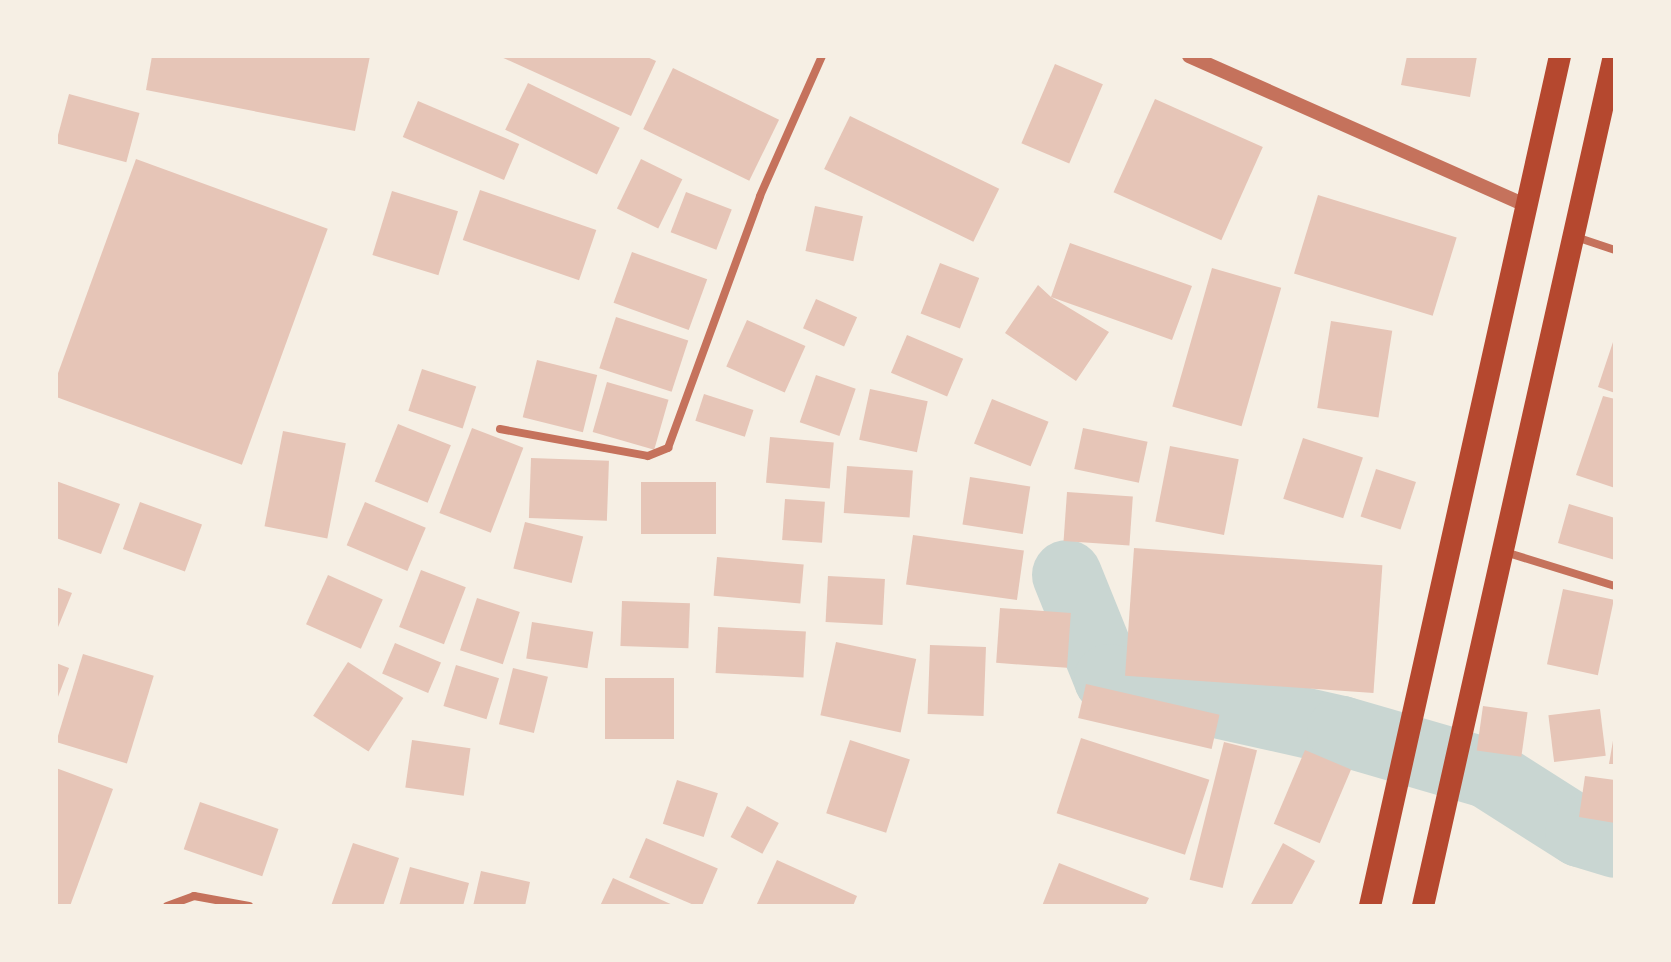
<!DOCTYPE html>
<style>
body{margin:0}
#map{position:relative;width:1671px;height:962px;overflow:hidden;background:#f6efe4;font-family:"Noto Serif",serif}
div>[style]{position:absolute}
.river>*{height:70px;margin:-35px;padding:0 35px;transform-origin:35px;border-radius:35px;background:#c9d6d2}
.building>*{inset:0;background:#e6c5b7;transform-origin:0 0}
.minor>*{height:8px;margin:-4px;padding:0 4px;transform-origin:4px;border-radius:4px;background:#c5725c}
.tertiary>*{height:14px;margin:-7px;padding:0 7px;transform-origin:7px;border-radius:7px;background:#c5725c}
.trunk>*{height:22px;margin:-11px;padding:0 11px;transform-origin:11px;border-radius:11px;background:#b5482f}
span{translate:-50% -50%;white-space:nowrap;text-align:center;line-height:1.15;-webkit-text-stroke:8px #f6efe4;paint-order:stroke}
.frame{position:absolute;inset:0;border:58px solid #f6efe4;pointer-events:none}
</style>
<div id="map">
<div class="river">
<i style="left:1067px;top:575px;width:112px;rotate:68deg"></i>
<i style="left:1109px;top:679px;width:239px;rotate:12.6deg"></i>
<i style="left:1342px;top:731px;width:151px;rotate:16.2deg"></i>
<i style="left:1487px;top:773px;width:110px;rotate:32.4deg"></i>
<i style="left:1580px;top:832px;width:37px;rotate:17deg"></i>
</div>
<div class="building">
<i style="clip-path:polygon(152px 56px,370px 56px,355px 131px,146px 90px)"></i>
<i style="clip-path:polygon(499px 56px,645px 56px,656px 61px,631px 116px)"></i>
<i style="clip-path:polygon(1407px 56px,1477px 56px,1470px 97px,1401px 85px)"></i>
<i style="left:1055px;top:64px;width:52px;height:86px;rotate:23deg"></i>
<i style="left:673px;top:68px;width:118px;height:68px;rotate:26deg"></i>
<i style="left:528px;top:83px;width:102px;height:52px;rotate:26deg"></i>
<i style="left:69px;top:94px;width:73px;height:51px;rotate:15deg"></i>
<i style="left:1155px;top:99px;width:118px;height:102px;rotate:24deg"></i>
<i style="left:418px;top:101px;width:110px;height:39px;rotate:23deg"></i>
<i style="left:850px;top:116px;width:166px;height:59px;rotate:26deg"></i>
<i style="left:136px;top:159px;width:204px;height:251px;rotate:20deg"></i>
<i style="left:641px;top:159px;width:46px;height:55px;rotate:26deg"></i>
<i style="left:480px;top:190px;width:123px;height:53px;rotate:19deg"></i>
<i style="left:392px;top:191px;width:69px;height:67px;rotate:17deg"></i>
<i style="left:686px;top:192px;width:49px;height:43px;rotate:21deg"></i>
<i style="left:1318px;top:195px;width:145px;height:82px;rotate:17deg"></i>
<i style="left:815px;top:206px;width:49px;height:46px;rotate:12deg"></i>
<i style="clip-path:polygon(1070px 243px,1192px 286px,1172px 340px,1051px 297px,1109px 332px,1076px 381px,1005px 333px,1038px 285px,1051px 297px)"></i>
<i style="left:632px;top:252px;width:80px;height:54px;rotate:20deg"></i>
<i style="left:940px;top:263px;width:42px;height:54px;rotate:21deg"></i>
<i style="left:1212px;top:268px;width:72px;height:144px;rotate:16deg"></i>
<i style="left:816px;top:299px;width:45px;height:32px;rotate:24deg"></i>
<i style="left:616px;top:317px;width:76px;height:54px;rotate:18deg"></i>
<i style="left:747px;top:320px;width:64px;height:51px;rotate:24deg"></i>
<i style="left:1331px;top:321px;width:62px;height:88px;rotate:9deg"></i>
<i style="left:907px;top:335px;width:61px;height:41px;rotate:23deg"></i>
<i style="clip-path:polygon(1614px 339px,1615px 339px,1615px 393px,1598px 387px)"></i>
<i style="left:537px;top:360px;width:62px;height:59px;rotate:14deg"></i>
<i style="left:422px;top:369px;width:57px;height:44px;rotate:18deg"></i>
<i style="left:816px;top:375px;width:42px;height:50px;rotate:19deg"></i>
<i style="left:607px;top:382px;width:64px;height:52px;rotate:16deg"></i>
<i style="left:870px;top:389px;width:59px;height:52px;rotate:12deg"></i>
<i style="left:704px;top:394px;width:52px;height:28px;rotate:18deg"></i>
<i style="clip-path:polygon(1603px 396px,1615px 399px,1615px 488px,1576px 475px)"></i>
<i style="left:992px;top:399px;width:61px;height:48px;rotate:22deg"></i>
<i style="left:398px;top:424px;width:57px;height:62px;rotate:22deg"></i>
<i style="left:472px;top:428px;width:55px;height:91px;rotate:21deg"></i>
<i style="left:1083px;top:428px;width:66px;height:42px;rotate:12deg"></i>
<i style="left:283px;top:431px;width:64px;height:97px;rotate:11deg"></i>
<i style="left:770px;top:437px;width:64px;height:46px;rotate:5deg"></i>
<i style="left:1303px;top:438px;width:63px;height:64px;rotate:18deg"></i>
<i style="left:1170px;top:446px;width:70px;height:77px;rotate:11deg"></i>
<i style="left:531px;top:458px;width:78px;height:60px;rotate:2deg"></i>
<i style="left:847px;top:466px;width:66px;height:47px;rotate:4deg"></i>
<i style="left:1376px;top:469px;width:42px;height:50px;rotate:18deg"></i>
<i style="left:970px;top:477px;width:61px;height:48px;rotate:9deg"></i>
<i style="clip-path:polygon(56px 481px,120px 504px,101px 554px,56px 538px)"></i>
<i style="left:641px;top:482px;width:75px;height:52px"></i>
<i style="left:1067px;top:492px;width:66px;height:49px;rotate:4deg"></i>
<i style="left:785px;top:499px;width:40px;height:41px;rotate:4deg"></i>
<i style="left:140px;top:502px;width:66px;height:50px;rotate:20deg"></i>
<i style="left:365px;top:502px;width:66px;height:47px;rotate:23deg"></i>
<i style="clip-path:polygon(1569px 504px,1615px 518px,1615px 560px,1558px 543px)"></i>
<i style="left:525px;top:522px;width:60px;height:48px;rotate:14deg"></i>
<i style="left:913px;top:535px;width:112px;height:50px;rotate:8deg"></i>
<i style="left:1134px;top:548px;width:249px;height:128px;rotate:4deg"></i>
<i style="left:717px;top:557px;width:87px;height:39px;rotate:5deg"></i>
<i style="left:421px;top:570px;width:48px;height:61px;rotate:21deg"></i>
<i style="left:328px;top:575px;width:60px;height:54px;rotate:24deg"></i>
<i style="left:828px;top:576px;width:57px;height:46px;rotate:3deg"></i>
<i style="clip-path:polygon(56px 587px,72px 593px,56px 632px)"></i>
<i style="left:1563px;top:589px;width:52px;height:77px;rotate:12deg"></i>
<i style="left:477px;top:598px;width:45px;height:55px;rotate:18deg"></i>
<i style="left:622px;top:601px;width:68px;height:45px;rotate:2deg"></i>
<i style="left:1000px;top:608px;width:71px;height:55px;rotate:4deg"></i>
<i style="left:532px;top:622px;width:62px;height:37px;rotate:9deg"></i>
<i style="left:718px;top:627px;width:88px;height:46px;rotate:3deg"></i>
<i style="left:836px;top:642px;width:82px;height:75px;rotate:12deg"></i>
<i style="left:395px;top:643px;width:50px;height:33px;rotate:23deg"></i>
<i style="left:930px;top:645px;width:56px;height:69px;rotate:2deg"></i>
<i style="left:83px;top:654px;width:74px;height:92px;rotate:17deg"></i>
<i style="left:348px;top:662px;width:66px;height:64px;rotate:33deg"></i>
<i style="clip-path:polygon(56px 663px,69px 668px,56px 702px)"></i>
<i style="left:456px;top:665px;width:45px;height:43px;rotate:17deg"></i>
<i style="left:513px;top:668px;width:36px;height:58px;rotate:14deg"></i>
<i style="left:605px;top:678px;width:69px;height:61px"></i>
<i style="left:1086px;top:684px;width:137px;height:35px;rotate:13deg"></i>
<i style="left:1483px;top:706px;width:45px;height:45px;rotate:8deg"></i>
<i style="left:1600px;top:709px;width:47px;height:52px;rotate:83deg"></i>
<i style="clip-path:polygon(1615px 729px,1615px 764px,1609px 764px)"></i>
<i style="left:1081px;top:738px;width:135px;height:79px;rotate:18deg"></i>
<i style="left:412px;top:740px;width:59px;height:48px;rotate:8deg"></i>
<i style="left:850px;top:740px;width:63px;height:77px;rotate:18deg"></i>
<i style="left:1224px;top:742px;width:34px;height:142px;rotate:14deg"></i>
<i style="left:1305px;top:750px;width:50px;height:80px;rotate:23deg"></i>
<i style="clip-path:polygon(56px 768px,113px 789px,70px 906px,56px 906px)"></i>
<i style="clip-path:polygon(1585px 776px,1615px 780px,1615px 823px,1579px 817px)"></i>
<i style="left:677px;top:780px;width:43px;height:46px;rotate:18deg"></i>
<i style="left:200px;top:802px;width:83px;height:50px;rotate:19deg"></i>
<i style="left:747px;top:806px;width:36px;height:35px;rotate:28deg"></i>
<i style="left:646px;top:838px;width:78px;height:43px;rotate:23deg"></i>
<i style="clip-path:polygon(353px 843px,399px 858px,383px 906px,331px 906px)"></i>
<i style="clip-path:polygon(1283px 843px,1315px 861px,1291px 906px,1250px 906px)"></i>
<i style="clip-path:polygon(777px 860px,857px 896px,853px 906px,756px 906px)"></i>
<i style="clip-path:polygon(1059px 863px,1149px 898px,1145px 906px,1042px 906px)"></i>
<i style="clip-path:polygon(410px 867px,469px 883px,463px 906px,399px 906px)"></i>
<i style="clip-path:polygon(481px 871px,530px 882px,525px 906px,473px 906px)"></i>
<i style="clip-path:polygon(613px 878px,675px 906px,600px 906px)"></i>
</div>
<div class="minor">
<i style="left:1576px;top:237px;width:41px;rotate:18.4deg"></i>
<i style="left:500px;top:429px;width:150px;rotate:10.3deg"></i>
<i style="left:648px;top:456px;width:22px;rotate:-22deg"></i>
<i style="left:668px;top:448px;width:268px;rotate:-69.9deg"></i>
<i style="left:760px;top:196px;width:153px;rotate:-66.1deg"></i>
<i style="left:1505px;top:552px;width:115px;rotate:17.2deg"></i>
<i style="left:167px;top:906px;width:29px;rotate:-20deg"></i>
<i style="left:194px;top:896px;width:56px;rotate:10.3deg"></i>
</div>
<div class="tertiary">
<i style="left:1189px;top:56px;width:371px;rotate:23.9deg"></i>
</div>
<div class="trunk">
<i style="left:1370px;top:906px;width:871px;rotate:-77.4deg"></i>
<i style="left:1423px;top:906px;width:871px;rotate:-77.34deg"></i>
</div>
<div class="frame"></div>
</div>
